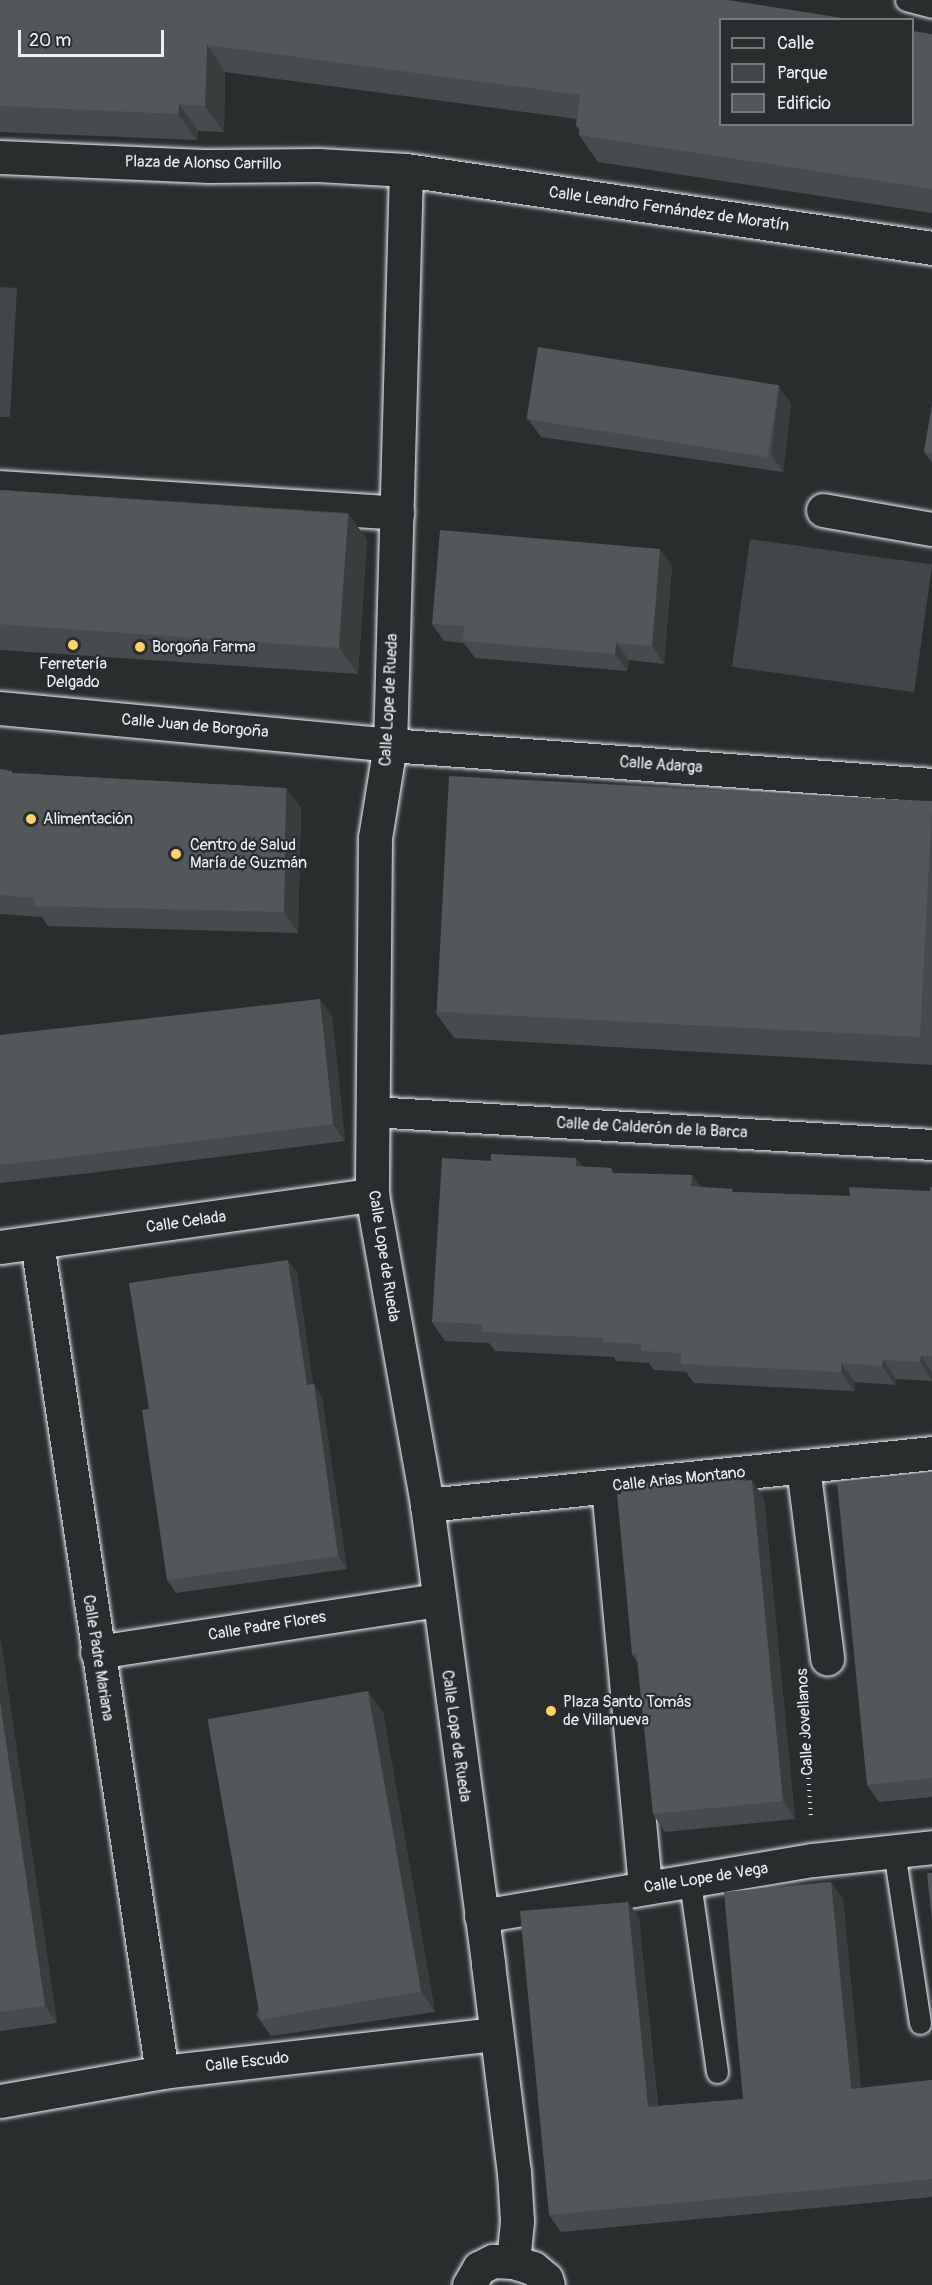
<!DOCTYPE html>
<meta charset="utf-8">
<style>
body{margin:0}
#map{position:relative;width:932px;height:2285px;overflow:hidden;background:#2a2d2e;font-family:Pangolin,sans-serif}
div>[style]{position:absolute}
.green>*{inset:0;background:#424648;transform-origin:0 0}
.path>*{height:4px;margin-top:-2px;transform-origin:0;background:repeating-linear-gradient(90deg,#e8f1f8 0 1.5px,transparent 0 6px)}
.roads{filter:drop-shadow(0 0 2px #e8f1f8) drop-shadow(0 0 2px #e8f1f8)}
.service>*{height:21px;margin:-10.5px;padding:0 10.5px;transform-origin:10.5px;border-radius:10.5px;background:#2a2d2e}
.pedestrian>*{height:30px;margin:-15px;padding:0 15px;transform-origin:15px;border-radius:15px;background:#2a2d2e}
.minor>*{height:33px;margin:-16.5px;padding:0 16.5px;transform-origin:16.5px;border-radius:16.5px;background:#2a2d2e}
.wall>*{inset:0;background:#474b4d}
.shaded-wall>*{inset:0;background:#3a3d3e}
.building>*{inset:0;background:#535759;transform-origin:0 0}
.dots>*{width:16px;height:16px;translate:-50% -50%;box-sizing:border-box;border:3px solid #2a2d2e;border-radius:50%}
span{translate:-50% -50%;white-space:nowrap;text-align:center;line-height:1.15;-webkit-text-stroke:4.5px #2a2d2e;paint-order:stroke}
.street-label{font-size:16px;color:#e8f1f8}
.poi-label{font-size:16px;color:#e8f1f8}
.left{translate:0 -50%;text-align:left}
.legend{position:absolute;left:719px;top:18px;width:195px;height:108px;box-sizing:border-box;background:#2a2d2e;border:2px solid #767b7f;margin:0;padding:8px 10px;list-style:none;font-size:18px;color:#e8f1f8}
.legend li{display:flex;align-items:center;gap:12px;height:30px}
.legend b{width:30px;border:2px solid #767b7f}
.scale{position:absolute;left:18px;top:30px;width:146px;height:27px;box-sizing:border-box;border:3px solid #e8f1f8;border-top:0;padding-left:8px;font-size:18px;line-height:21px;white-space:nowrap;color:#e8f1f8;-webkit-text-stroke:4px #2a2d2e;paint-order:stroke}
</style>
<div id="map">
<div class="green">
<i style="clip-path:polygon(0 287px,17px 288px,10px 417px,0 417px)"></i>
<i style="left:750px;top:539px;width:184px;height:129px;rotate:8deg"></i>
</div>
<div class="path">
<i style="left:803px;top:1694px;width:124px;rotate:86.3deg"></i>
</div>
<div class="roads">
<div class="service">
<i style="left:906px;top:0;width:27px;rotate:15deg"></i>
<i style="left:894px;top:1851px;width:174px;rotate:81.4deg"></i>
<i style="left:690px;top:1882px;width:192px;rotate:81.9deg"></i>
</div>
<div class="pedestrian">
<i style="left:372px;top:1112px;width:561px;rotate:3.37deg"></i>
</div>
<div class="minor">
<i style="left:0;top:157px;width:209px;rotate:2.5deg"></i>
<i style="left:209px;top:166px;width:109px;rotate:-0.5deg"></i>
<i style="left:318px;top:165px;width:88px;rotate:3.3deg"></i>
<i style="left:406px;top:170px;width:532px;rotate:8.43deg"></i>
<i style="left:406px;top:170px;width:575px;rotate:91.59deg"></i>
<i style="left:390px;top:745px;width:94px;rotate:99.2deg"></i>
<i style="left:375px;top:838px;width:357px;rotate:90.5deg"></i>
<i style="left:372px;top:1195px;width:315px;rotate:79.9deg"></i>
<i style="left:427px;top:1505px;width:463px;rotate:82.4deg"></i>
<i style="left:488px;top:1964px;width:210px;rotate:82.9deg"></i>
<i style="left:514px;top:2172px;width:49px;rotate:86.5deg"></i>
<i style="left:517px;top:2221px;width:41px;rotate:95.6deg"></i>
<i style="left:0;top:487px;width:398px;rotate:3.7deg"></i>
<i style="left:823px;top:510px;width:111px;rotate:9.9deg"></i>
<i style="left:0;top:708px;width:392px;rotate:5.4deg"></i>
<i style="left:390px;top:745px;width:543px;rotate:4.22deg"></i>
<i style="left:37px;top:1243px;width:838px;rotate:81.43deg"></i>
<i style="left:0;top:1247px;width:376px;rotate:-8deg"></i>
<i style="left:803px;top:1467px;width:193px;rotate:82.8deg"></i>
<i style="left:608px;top:1487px;width:402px;rotate:84.7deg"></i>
<i style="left:427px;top:1505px;width:508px;rotate:-5.88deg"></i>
<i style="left:97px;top:1652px;width:345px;rotate:-8.7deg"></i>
<i style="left:481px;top:1916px;width:337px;rotate:-9.6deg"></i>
<i style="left:813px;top:1860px;width:120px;rotate:-6.2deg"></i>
<i style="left:0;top:2101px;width:165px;rotate:-10.1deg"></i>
<i style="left:162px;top:2072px;width:335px;rotate:-6.5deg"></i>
<i style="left:469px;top:2285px;width:20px;rotate:-60deg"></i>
<i style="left:479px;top:2268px;width:16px;rotate:-27deg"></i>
<i style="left:493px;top:2261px;width:20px;rotate:3deg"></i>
<i style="left:513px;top:2262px;width:21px;rotate:17deg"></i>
<i style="left:533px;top:2268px;width:17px;rotate:40deg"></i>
<i style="left:546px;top:2279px;width:6px;rotate:72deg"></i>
</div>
</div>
<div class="wall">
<i style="clip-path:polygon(0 0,932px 34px,932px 213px,598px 162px,579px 135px,579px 130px,576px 126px,577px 119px,225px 72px,224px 132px,198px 131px,197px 140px,0 132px)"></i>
<i style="clip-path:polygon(779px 387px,791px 404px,783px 472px,541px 437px,528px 419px)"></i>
<i style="clip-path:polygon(932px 405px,932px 463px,924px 452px)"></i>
<i style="clip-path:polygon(0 490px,348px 513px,367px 540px,358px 674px,0 650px)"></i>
<i style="clip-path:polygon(660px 549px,672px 566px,664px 664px,629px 660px,627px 671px,475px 658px,464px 643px,444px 641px,432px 624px)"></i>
<i style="clip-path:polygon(0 769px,14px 773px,286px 788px,301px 808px,298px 933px,48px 926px,42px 917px,0 914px)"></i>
<i style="clip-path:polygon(932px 803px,932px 1065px,454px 1038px,435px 1012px)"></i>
<i style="clip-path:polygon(332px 1016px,345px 1141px,90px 1173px,0 1183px,0 1035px)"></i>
<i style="clip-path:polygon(576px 1158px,582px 1167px,611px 1168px,614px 1173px,692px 1175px,700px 1187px,735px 1192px,850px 1196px,930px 1191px,932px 1187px,932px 1381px,896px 1379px,895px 1385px,855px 1382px,854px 1391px,694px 1383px,686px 1372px,654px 1370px,649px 1363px,616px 1361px,614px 1357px,495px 1351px,489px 1343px,445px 1341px,432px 1322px,491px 1161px)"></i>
<i style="clip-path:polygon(297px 1272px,313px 1384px,322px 1397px,347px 1569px,176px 1593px,167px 1580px)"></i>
<i style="clip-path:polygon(932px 1472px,932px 1797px,879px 1802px,867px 1785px)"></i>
<i style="clip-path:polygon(742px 1475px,747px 1481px,764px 1498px,795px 1819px,665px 1832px,653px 1814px,637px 1662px,632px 1654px)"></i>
<i style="clip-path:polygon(0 1636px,57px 2023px,0 2031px)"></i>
<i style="clip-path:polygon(383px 1712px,435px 2012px,271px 2036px,256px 2015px)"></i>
<i style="clip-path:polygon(831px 1882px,843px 1899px,861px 2088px,932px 2080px,932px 2197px,561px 2232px,549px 2215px,628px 1902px,639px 1918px,658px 2106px,743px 2099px)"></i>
</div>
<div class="shaded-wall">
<i style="clip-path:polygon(207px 45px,225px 72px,224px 132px,205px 106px)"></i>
<i style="clip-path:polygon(179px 104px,198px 131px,197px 140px,178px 114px)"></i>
<i style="clip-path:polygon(779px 387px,791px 404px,783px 472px,771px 454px)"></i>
<i style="clip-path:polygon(348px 513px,367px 540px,358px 674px,339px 648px)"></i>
<i style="clip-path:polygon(660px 549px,672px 566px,664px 664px,652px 646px)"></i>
<i style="clip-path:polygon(616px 643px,629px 660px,627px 671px,615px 654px)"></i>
<i style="clip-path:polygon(286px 788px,301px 808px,298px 933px,284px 912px)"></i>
<i style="clip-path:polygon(320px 999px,332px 1016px,345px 1141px,333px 1124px)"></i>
<i style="clip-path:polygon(576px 1158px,590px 1177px,576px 1166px)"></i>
<i style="clip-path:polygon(692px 1175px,705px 1194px,691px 1186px)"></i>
<i style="clip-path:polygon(288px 1260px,297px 1272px,315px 1398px,307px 1385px)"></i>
<i style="clip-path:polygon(921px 1356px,932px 1372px,932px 1380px,920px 1362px)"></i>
<i style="clip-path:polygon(883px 1360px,896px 1379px,895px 1385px,882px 1366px)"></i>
<i style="clip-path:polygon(841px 1363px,855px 1382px,854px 1391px,841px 1372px)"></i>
<i style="clip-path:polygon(314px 1384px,322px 1397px,347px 1569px,338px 1556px)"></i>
<i style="clip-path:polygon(742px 1475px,753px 1490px,752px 1480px,764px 1498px,795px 1819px,783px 1801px)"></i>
<i style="clip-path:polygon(0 1636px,57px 2023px,45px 2006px,0 1702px)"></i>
<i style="clip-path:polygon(368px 1691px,383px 1712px,435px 2012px,421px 1991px)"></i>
<i style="clip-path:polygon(831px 1882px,843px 1899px,863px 2106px,851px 2089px)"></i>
<i style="clip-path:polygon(628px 1902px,639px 1918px,659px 2124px,648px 2107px)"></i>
</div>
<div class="building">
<i style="clip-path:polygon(0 0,728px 0,855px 20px,720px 20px,720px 124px,912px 124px,912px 31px,932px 34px,932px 189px,579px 135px,580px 126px,576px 126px,580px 95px,207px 45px,205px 106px,179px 104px,178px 114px,0 106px)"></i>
<i style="left:538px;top:347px;width:244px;height:73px;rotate:9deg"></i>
<i style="clip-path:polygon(932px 405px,932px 453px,924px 452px)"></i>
<i style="left:0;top:490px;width:349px;height:134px;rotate:4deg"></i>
<i style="clip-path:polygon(440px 530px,660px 549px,652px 646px,616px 643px,615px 654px,463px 641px,464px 626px,432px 624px)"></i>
<i style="clip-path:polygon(0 769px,12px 771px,12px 773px,286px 788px,284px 912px,34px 906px,34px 898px,0 895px)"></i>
<i style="left:449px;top:776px;width:484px;height:236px;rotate:3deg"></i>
<i style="clip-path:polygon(320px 999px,333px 1124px,78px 1156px,0 1165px,0 1035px)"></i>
<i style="clip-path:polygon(491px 1154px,576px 1158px,576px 1166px,611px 1168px,611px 1173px,692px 1175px,691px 1186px,733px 1189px,732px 1192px,850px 1196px,849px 1187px,930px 1191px,930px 1187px,932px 1187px,932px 1356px,921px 1356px,920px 1362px,883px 1360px,882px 1366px,841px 1363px,841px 1372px,681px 1364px,681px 1353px,641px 1351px,641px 1344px,603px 1342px,603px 1338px,481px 1332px,482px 1324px,432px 1322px,442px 1158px,491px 1161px)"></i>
<i style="clip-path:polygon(288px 1260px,307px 1385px,314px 1384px,338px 1556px,167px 1580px,142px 1410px,149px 1409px,129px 1283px)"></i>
<i style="clip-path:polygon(932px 1472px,932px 1778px,867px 1785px,837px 1482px)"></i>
<i style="clip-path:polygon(742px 1475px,743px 1481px,752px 1480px,783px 1801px,653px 1814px,637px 1653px,632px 1654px,617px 1494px,621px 1494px,621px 1485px)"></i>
<i style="left:368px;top:1691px;width:305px;height:163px;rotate:80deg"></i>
<i style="clip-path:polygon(0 1702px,45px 2006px,0 2012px)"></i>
<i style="clip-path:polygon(927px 1873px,932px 1873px,932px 1922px)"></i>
<i style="clip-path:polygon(831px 1882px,851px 2089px,932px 2080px,932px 2179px,549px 2215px,520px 1911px,628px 1902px,648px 2107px,743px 2099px,724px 1892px)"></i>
</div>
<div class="dots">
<i style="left:73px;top:645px;background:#ffd166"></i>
<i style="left:140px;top:647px;background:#ffd166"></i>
<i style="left:31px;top:819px;background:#ffd166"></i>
<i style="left:176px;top:854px;background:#ffd166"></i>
<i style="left:551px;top:1711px;background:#ffd166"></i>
</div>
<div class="street-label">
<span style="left:203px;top:163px;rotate:1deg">Plaza de Alonso Carrillo</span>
<span style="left:669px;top:209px;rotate:8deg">Calle Leandro Fernández de Moratín</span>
<span style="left:389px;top:700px;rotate:-87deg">Calle Lope de Rueda</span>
<span style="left:195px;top:726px;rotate:5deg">Calle Juan de Borgoña</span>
<span style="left:661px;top:765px;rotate:4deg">Calle Adarga</span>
<span style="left:652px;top:1128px;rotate:3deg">Calle de Calderón de la Barca</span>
<span style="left:186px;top:1222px;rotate:-8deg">Calle Celada</span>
<span style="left:384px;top:1256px;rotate:81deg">Calle Lope de Rueda</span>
<span style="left:679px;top:1479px;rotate:-6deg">Calle Arias Montano</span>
<span style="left:267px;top:1626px;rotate:-9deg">Calle Padre Flores</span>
<span style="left:98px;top:1658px;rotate:81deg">Calle Padre Mariana</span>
<span style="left:805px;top:1722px;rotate:-93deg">Calle Jovellanos</span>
<span style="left:456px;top:1736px;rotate:82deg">Calle Lope de Rueda</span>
<span style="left:706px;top:1878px;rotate:-9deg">Calle Lope de Vega</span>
<span style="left:247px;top:2062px;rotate:-6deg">Calle Escudo</span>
</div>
<div class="poi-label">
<span class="left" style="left:152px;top:647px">Borgoña Farma</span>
<span style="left:73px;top:673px">Ferretería<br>Delgado</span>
<span class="left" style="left:43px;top:819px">Alimentación</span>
<span class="left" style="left:190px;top:854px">Centro de Salud<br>María de Guzmán</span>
<span class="left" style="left:563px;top:1711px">Plaza Santo Tomás<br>de Villanueva</span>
</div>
<ul class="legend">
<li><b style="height:8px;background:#2a2d2e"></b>Calle</li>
<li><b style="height:16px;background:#424648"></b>Parque</li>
<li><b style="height:16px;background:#535759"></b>Edificio</li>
</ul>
<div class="scale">20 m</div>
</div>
